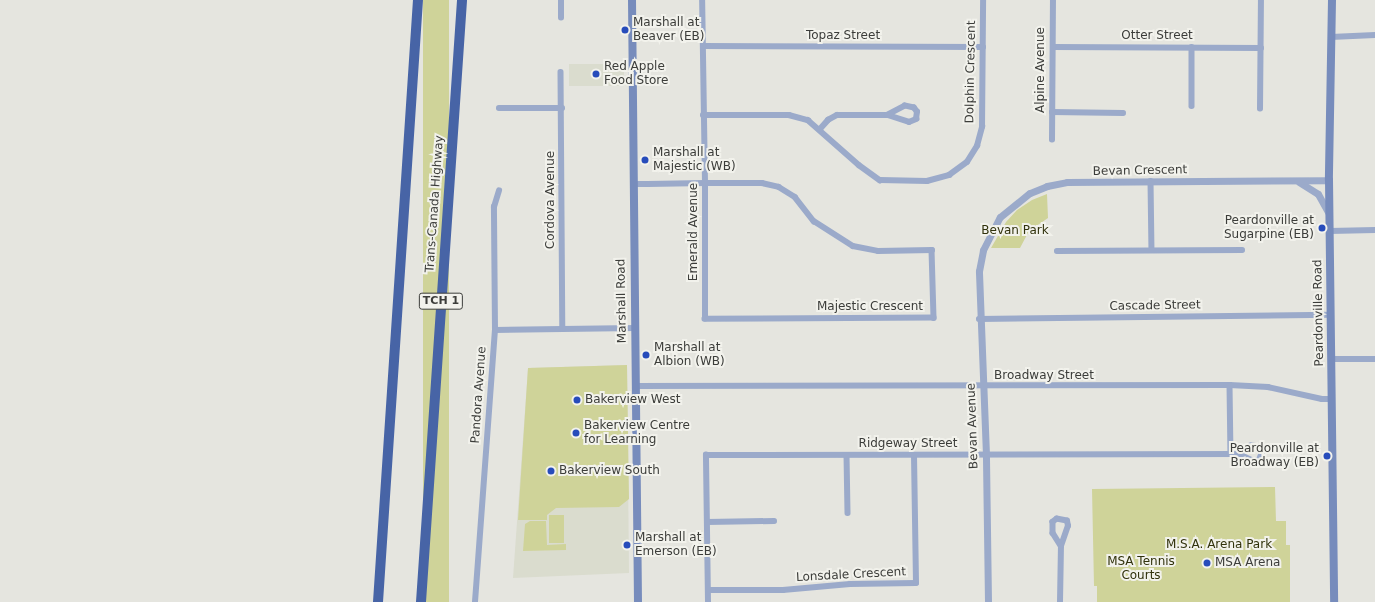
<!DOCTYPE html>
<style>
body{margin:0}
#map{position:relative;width:1375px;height:602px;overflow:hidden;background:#e5e5df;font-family:"DejaVu Sans",sans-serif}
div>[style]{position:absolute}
.built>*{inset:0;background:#dadcce;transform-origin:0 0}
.green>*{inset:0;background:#cfd399;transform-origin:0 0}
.minor>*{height:5.5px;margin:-2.75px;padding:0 2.75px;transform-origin:2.75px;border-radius:2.75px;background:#9baaca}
.tertiary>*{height:7px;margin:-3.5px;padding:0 3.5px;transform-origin:3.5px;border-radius:3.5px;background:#9baaca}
.secondary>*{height:8px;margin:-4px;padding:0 4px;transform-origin:4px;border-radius:4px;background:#778cbc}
.motorway>*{height:10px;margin:-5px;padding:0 5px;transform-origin:5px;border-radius:5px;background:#4764a6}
.dots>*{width:11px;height:11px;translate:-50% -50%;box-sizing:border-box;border:2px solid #f2f2ec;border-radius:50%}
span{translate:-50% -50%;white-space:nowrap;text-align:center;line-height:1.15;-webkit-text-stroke:4px #f2f2ec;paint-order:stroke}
.shield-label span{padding:1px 3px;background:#f2f2ec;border:1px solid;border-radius:3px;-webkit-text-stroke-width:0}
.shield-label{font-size:11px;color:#3c3d3a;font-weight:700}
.poi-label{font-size:12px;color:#3c3d3a}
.left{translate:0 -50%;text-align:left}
.right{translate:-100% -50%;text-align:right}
.street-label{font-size:12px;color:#3c3d3a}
.park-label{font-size:12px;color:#31320c}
</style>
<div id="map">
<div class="built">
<i style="left:624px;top:64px;width:22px;height:55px;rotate:90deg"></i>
<i style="clip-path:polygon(627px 365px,629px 573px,513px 578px,528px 368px)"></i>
</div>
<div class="green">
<i style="left:423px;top:0;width:26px;height:603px"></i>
<i style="clip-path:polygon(1047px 194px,1048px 218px,1029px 231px,1020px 248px,991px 248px,1006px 222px,1017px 210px,1032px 200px)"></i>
<i style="clip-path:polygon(627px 365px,629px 499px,619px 507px,556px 508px,547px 515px,547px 520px,518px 520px,528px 368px)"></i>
<i style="clip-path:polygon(1275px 487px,1276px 521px,1286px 521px,1286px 545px,1290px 545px,1290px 602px,1097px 602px,1097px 586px,1094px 586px,1092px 489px)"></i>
<i style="left:549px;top:515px;width:15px;height:28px"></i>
<i style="clip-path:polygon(530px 521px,546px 521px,547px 545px,566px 544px,566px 550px,523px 551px,525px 524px)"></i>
</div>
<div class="minor">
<i style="left:561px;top:18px;width:18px;rotate:-90deg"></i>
<i style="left:1331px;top:37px;width:44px;rotate:-2.6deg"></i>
<i style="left:703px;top:46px;width:280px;rotate:0.2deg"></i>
<i style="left:1053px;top:47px;width:208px;rotate:0.3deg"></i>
<i style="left:1192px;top:47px;width:59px;rotate:90deg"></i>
<i style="left:561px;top:72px;width:257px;rotate:89.6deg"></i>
<i style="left:499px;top:108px;width:63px"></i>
<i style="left:1260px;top:109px;width:109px;rotate:-89.5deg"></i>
<i style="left:1052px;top:112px;width:71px;rotate:0.8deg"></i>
<i style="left:703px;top:115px;width:86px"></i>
<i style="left:789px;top:115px;width:20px;rotate:15deg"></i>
<i style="left:808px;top:120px;width:68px;rotate:41.4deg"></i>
<i style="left:859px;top:165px;width:26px;rotate:36deg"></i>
<i style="left:880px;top:180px;width:47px;rotate:1.2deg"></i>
<i style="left:927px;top:181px;width:23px;rotate:-15deg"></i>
<i style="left:949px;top:175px;width:22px;rotate:-36deg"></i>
<i style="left:967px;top:162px;width:19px;rotate:-58deg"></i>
<i style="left:977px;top:146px;width:20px;rotate:-75deg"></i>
<i style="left:982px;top:127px;width:127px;rotate:-89.5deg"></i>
<i style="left:820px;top:129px;width:12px;rotate:-48deg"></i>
<i style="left:828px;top:120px;width:10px;rotate:-29deg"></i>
<i style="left:837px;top:115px;width:51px"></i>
<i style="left:888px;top:115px;width:22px;rotate:18deg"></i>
<i style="left:909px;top:122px;width:8px;rotate:-23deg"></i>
<i style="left:916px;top:119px;width:7px;rotate:-82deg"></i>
<i style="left:917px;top:112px;width:5px;rotate:-127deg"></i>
<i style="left:914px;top:108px;width:9px;rotate:-167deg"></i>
<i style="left:905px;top:106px;width:19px;rotate:152deg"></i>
<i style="left:1052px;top:140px;width:140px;rotate:-89.6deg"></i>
<i style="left:1151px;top:181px;width:69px;rotate:89.2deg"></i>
<i style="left:633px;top:184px;width:15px"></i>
<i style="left:648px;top:184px;width:57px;rotate:-1deg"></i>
<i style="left:705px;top:183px;width:57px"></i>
<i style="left:762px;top:183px;width:17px;rotate:13deg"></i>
<i style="left:779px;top:187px;width:19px;rotate:32deg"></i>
<i style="left:795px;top:197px;width:31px;rotate:52deg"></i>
<i style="left:814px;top:221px;width:46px;rotate:32.7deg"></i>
<i style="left:853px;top:246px;width:25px;rotate:11deg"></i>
<i style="left:878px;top:251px;width:54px;rotate:-1.1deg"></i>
<i style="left:932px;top:250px;width:68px;rotate:88.3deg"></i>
<i style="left:934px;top:318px;width:229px;rotate:179.7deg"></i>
<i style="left:705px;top:319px;width:136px;rotate:-90deg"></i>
<i style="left:705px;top:183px;width:183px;rotate:-90.9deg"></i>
<i style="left:1330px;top:231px;width:45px;rotate:-1.3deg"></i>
<i style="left:1057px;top:251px;width:185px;rotate:-0.3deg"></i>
<i style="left:979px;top:319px;width:352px;rotate:-0.7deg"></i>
<i style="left:495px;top:330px;width:140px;rotate:-0.8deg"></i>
<i style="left:1331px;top:359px;width:44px"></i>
<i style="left:1230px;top:385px;width:69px;rotate:89.2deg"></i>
<i style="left:635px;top:386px;width:595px;rotate:-0.1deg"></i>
<i style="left:1230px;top:385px;width:38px;rotate:3deg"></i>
<i style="left:1268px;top:387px;width:55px;rotate:12.5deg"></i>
<i style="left:1322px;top:399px;width:10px"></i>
<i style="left:847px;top:455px;width:58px;rotate:89deg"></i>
<i style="left:707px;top:522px;width:67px;rotate:-0.9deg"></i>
<i style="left:708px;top:590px;width:75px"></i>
<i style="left:783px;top:590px;width:67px;rotate:-5.1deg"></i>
<i style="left:850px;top:584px;width:66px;rotate:-0.9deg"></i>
<i style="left:916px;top:583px;width:127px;rotate:-90.9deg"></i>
<i style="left:475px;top:602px;width:273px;rotate:-85.8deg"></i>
<i style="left:495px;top:330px;width:123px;rotate:-90.5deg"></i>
<i style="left:494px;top:207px;width:17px;rotate:-73deg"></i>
<i style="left:708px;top:602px;width:147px;rotate:-90.8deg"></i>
<i style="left:706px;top:455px;width:533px;rotate:-0.11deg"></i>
<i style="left:1239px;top:454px;width:17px;rotate:25deg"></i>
<i style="left:1254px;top:461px;width:5px;rotate:-11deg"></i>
<i style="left:1259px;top:460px;width:9px;rotate:-69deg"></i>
<i style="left:1262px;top:452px;width:5px;rotate:-112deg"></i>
<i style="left:1260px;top:447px;width:9px;rotate:-174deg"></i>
<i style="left:1251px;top:446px;width:14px;rotate:146deg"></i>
<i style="left:1060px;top:602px;width:56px;rotate:-89deg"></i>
<i style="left:1061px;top:546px;width:21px;rotate:-71deg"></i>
<i style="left:1068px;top:526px;width:5px;rotate:-101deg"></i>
<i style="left:1067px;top:521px;width:10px;rotate:-169deg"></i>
<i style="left:1057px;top:519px;width:5px;rotate:143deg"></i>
<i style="left:1053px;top:522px;width:11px;rotate:90deg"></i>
<i style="left:1053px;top:533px;width:15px;rotate:58deg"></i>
</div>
<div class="tertiary">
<i style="left:1299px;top:182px;width:22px;rotate:32deg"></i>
<i style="left:1318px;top:194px;width:21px;rotate:61deg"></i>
<i style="left:988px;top:602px;width:147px;rotate:-90.8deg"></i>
<i style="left:986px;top:455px;width:184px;rotate:-92.2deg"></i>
<i style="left:979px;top:271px;width:21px;rotate:-79deg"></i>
<i style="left:983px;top:250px;width:37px;rotate:-63deg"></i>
<i style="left:1000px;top:217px;width:38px;rotate:-39deg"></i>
<i style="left:1030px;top:193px;width:18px;rotate:-22deg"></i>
<i style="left:1047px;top:186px;width:20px;rotate:-11deg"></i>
<i style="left:1067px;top:182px;width:262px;rotate:-0.4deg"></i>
</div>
<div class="secondary">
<i style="left:632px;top:0;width:602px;rotate:89.43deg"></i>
<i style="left:1332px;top:0;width:180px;rotate:91deg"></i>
<i style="left:1329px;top:180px;width:422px;rotate:89.3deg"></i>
</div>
<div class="motorway">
<i style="left:378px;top:602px;width:603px;rotate:-86.2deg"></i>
<i style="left:421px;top:602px;width:603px;rotate:-86.1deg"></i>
</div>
<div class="dots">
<i style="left:625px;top:30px;background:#274cbb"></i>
<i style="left:596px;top:74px;background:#274cbb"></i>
<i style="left:645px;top:160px;background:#274cbb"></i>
<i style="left:1322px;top:228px;background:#274cbb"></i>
<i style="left:646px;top:355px;background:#274cbb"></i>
<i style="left:577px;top:400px;background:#274cbb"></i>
<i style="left:576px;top:433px;background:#274cbb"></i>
<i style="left:1327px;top:456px;background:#274cbb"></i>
<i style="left:551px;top:471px;background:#274cbb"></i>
<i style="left:627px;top:545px;background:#274cbb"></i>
<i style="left:1207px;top:563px;background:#274cbb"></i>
</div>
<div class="shield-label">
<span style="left:441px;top:301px">TCH 1</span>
</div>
<div class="poi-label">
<span class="left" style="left:633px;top:30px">Marshall at<br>Beaver (EB)</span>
<span class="left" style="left:604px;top:74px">Red Apple<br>Food Store</span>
<span class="left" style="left:653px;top:160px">Marshall at<br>Majestic (WB)</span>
<span class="right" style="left:1314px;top:228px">Peardonville at<br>Sugarpine (EB)</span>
<span class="left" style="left:654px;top:355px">Marshall at<br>Albion (WB)</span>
<span class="left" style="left:585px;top:400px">Bakerview West</span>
<span class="left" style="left:584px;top:433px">Bakerview Centre<br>for Learning</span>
<span class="right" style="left:1319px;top:456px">Peardonville at<br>Broadway (EB)</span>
<span class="left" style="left:559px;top:471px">Bakerview South</span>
<span class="left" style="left:635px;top:545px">Marshall at<br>Emerson (EB)</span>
<span class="left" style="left:1215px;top:563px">MSA Arena</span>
</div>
<div class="street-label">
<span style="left:843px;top:36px">Topaz Street</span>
<span style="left:1157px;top:36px">Otter Street</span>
<span style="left:1041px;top:70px;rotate:-90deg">Alpine Avenue</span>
<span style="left:971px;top:72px;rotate:-89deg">Dolphin Crescent</span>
<span style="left:1140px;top:171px;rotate:-1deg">Bevan Crescent</span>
<span style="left:551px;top:200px;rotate:-90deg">Cordova Avenue</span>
<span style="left:435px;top:204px;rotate:-86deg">Trans-Canada Highway</span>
<span style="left:694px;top:232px;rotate:-90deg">Emerald Avenue</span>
<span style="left:622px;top:301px;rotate:-91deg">Marshall Road</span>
<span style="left:1155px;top:306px;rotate:-1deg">Cascade Street</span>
<span style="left:870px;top:307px">Majestic Crescent</span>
<span style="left:1319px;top:313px;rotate:-91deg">Peardonville Road</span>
<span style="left:1044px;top:376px">Broadway Street</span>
<span style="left:479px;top:395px;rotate:-86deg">Pandora Avenue</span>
<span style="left:973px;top:426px;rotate:-92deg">Bevan Avenue</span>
<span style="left:908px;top:444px">Ridgeway Street</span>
<span style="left:851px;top:575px;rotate:-3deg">Lonsdale Crescent</span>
</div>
<div class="park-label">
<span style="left:1015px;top:231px">Bevan Park</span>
<span style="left:1219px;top:545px">M.S.A. Arena Park</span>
<span style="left:1141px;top:569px">MSA Tennis<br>Courts</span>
</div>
</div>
